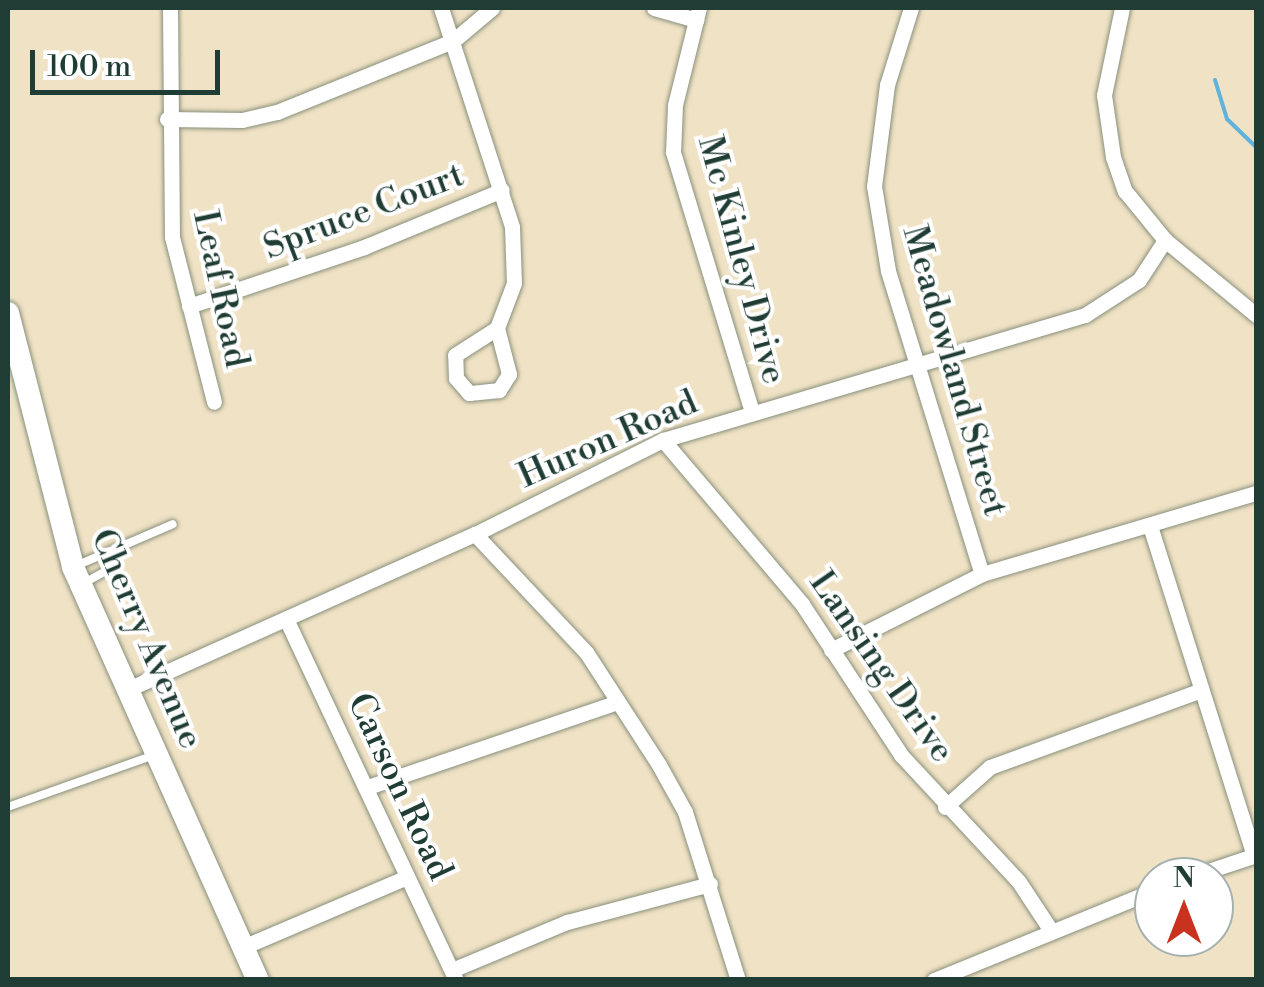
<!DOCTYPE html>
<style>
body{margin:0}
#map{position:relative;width:1264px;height:987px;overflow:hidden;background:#f0e2c5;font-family:"Libre Bodoni",serif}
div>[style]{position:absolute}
.stream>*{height:4px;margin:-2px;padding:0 2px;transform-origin:2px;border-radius:2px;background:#61b3dc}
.roads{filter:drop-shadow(0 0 2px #88907c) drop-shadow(0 0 2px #88907c)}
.service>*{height:8px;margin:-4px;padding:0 4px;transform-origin:4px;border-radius:4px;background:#fff}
.minor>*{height:15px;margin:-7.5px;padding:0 7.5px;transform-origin:7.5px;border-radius:7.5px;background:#fff}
.primary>*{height:22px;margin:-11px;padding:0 11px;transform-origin:11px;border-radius:11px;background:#fff}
span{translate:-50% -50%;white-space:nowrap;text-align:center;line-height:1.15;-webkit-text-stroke:8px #fff;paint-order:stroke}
.street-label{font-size:35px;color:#1f3d34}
.frame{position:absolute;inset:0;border:10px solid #1f3d34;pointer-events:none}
.north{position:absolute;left:1134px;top:857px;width:100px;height:100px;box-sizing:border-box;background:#fff;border:2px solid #a5b1ae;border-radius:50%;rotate:0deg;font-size:28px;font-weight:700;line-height:40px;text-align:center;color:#1f3d34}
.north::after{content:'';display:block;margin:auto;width:35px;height:45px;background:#c8321e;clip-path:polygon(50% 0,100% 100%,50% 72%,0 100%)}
.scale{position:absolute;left:30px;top:50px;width:190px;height:45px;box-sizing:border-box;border:5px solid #1f3d34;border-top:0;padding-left:12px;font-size:30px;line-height:35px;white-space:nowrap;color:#1f3d34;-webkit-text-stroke:8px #fff;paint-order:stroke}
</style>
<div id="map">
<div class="stream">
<i style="left:1215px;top:80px;width:41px;rotate:72.9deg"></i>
<i style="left:1227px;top:119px;width:40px;rotate:44deg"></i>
</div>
<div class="roads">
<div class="service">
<i style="left:78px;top:565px;width:103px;rotate:-23.3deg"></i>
<i style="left:84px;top:583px;width:25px;rotate:-29deg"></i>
<i style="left:106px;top:571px;width:15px;rotate:-90deg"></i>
<i style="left:8px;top:807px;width:155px;rotate:-19.6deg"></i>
</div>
<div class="minor">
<i style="left:170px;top:8px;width:229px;rotate:89.5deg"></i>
<i style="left:172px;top:237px;width:170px;rotate:75.7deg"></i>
<i style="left:441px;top:8px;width:230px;rotate:72deg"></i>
<i style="left:512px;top:227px;width:56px;rotate:88deg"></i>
<i style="left:514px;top:283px;width:48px;rotate:110.7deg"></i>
<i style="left:654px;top:8px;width:44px;rotate:15.9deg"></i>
<i style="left:699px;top:8px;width:100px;rotate:103.9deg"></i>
<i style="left:675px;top:105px;width:47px;rotate:92.4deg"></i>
<i style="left:673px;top:152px;width:272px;rotate:73.1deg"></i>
<i style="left:911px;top:8px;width:81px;rotate:107.3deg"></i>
<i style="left:887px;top:85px;width:102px;rotate:97.3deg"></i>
<i style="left:874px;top:186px;width:86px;rotate:80.6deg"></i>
<i style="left:888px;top:271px;width:317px;rotate:72.8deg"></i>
<i style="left:1122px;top:8px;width:89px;rotate:101.7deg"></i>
<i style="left:1104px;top:95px;width:63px;rotate:81.7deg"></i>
<i style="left:1113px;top:157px;width:36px;rotate:71deg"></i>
<i style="left:1125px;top:191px;width:63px;rotate:50.8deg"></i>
<i style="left:1165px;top:240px;width:118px;rotate:39.5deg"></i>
<i style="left:167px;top:119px;width:75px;rotate:0.8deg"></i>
<i style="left:242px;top:120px;width:36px;rotate:-13deg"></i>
<i style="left:277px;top:112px;width:190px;rotate:-22deg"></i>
<i style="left:453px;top:41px;width:51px;rotate:-40.2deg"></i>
<i style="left:189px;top:306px;width:185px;rotate:-18.6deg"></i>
<i style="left:364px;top:247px;width:149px;rotate:-22.4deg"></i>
<i style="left:497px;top:328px;width:48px;rotate:75.4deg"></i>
<i style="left:509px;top:374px;width:19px;rotate:122deg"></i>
<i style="left:499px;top:390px;width:30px;rotate:174deg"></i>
<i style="left:469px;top:393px;width:20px;rotate:-131deg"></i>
<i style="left:456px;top:378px;width:23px;rotate:-92deg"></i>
<i style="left:455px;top:355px;width:50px;rotate:-32.7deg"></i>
<i style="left:663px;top:440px;width:215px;rotate:49.7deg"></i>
<i style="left:802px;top:604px;width:181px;rotate:56.7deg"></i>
<i style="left:901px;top:755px;width:173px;rotate:47.1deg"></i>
<i style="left:1019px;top:882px;width:56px;rotate:56.6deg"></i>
<i style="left:1151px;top:529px;width:343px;rotate:72.5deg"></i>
<i style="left:475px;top:534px;width:162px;rotate:46.8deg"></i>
<i style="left:586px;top:652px;width:135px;rotate:57.1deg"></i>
<i style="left:659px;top:765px;width:54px;rotate:61deg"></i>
<i style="left:685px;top:812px;width:176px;rotate:72.5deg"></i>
<i style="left:287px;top:621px;width:397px;rotate:64.8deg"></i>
<i style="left:831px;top:650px;width:169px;rotate:-26.7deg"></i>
<i style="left:982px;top:574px;width:286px;rotate:-16.5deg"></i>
<i style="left:126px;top:690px;width:382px;rotate:-24.1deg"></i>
<i style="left:475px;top:534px;width:210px;rotate:-26.6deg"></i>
<i style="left:663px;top:440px;width:440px;rotate:-16.5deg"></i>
<i style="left:1085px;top:315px;width:64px;rotate:-32.9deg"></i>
<i style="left:1139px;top:280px;width:48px;rotate:-57deg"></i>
<i style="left:368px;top:787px;width:264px;rotate:-18.8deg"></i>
<i style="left:945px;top:807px;width:60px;rotate:-41.6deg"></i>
<i style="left:990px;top:767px;width:225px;rotate:-20deg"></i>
<i style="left:1190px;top:877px;width:70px;rotate:-18.4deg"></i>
<i style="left:243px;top:947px;width:178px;rotate:-23.1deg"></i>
<i style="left:452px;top:970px;width:125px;rotate:-22.7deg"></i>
<i style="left:567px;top:922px;width:148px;rotate:-14.9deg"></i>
<i style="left:934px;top:980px;width:238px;rotate:-22.2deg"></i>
</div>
<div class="primary">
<i style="left:8px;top:313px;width:262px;rotate:75.6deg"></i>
<i style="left:73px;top:567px;width:453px;rotate:65.9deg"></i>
</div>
</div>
<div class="street-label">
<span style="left:364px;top:212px;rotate:-21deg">Spruce Court</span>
<span style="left:741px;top:260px;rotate:75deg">Mc Kinley Drive</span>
<span style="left:220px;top:289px;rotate:78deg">Leaf Road</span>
<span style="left:954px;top:371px;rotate:74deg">Meadowland Street</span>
<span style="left:608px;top:440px;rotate:-24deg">Huron Road</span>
<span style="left:146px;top:639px;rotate:67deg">Cherry Avenue</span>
<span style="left:881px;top:667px;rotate:55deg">Lansing Drive</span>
<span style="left:399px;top:787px;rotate:65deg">Carson Road</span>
</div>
<div class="frame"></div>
<div class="north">N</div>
<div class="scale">100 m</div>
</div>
